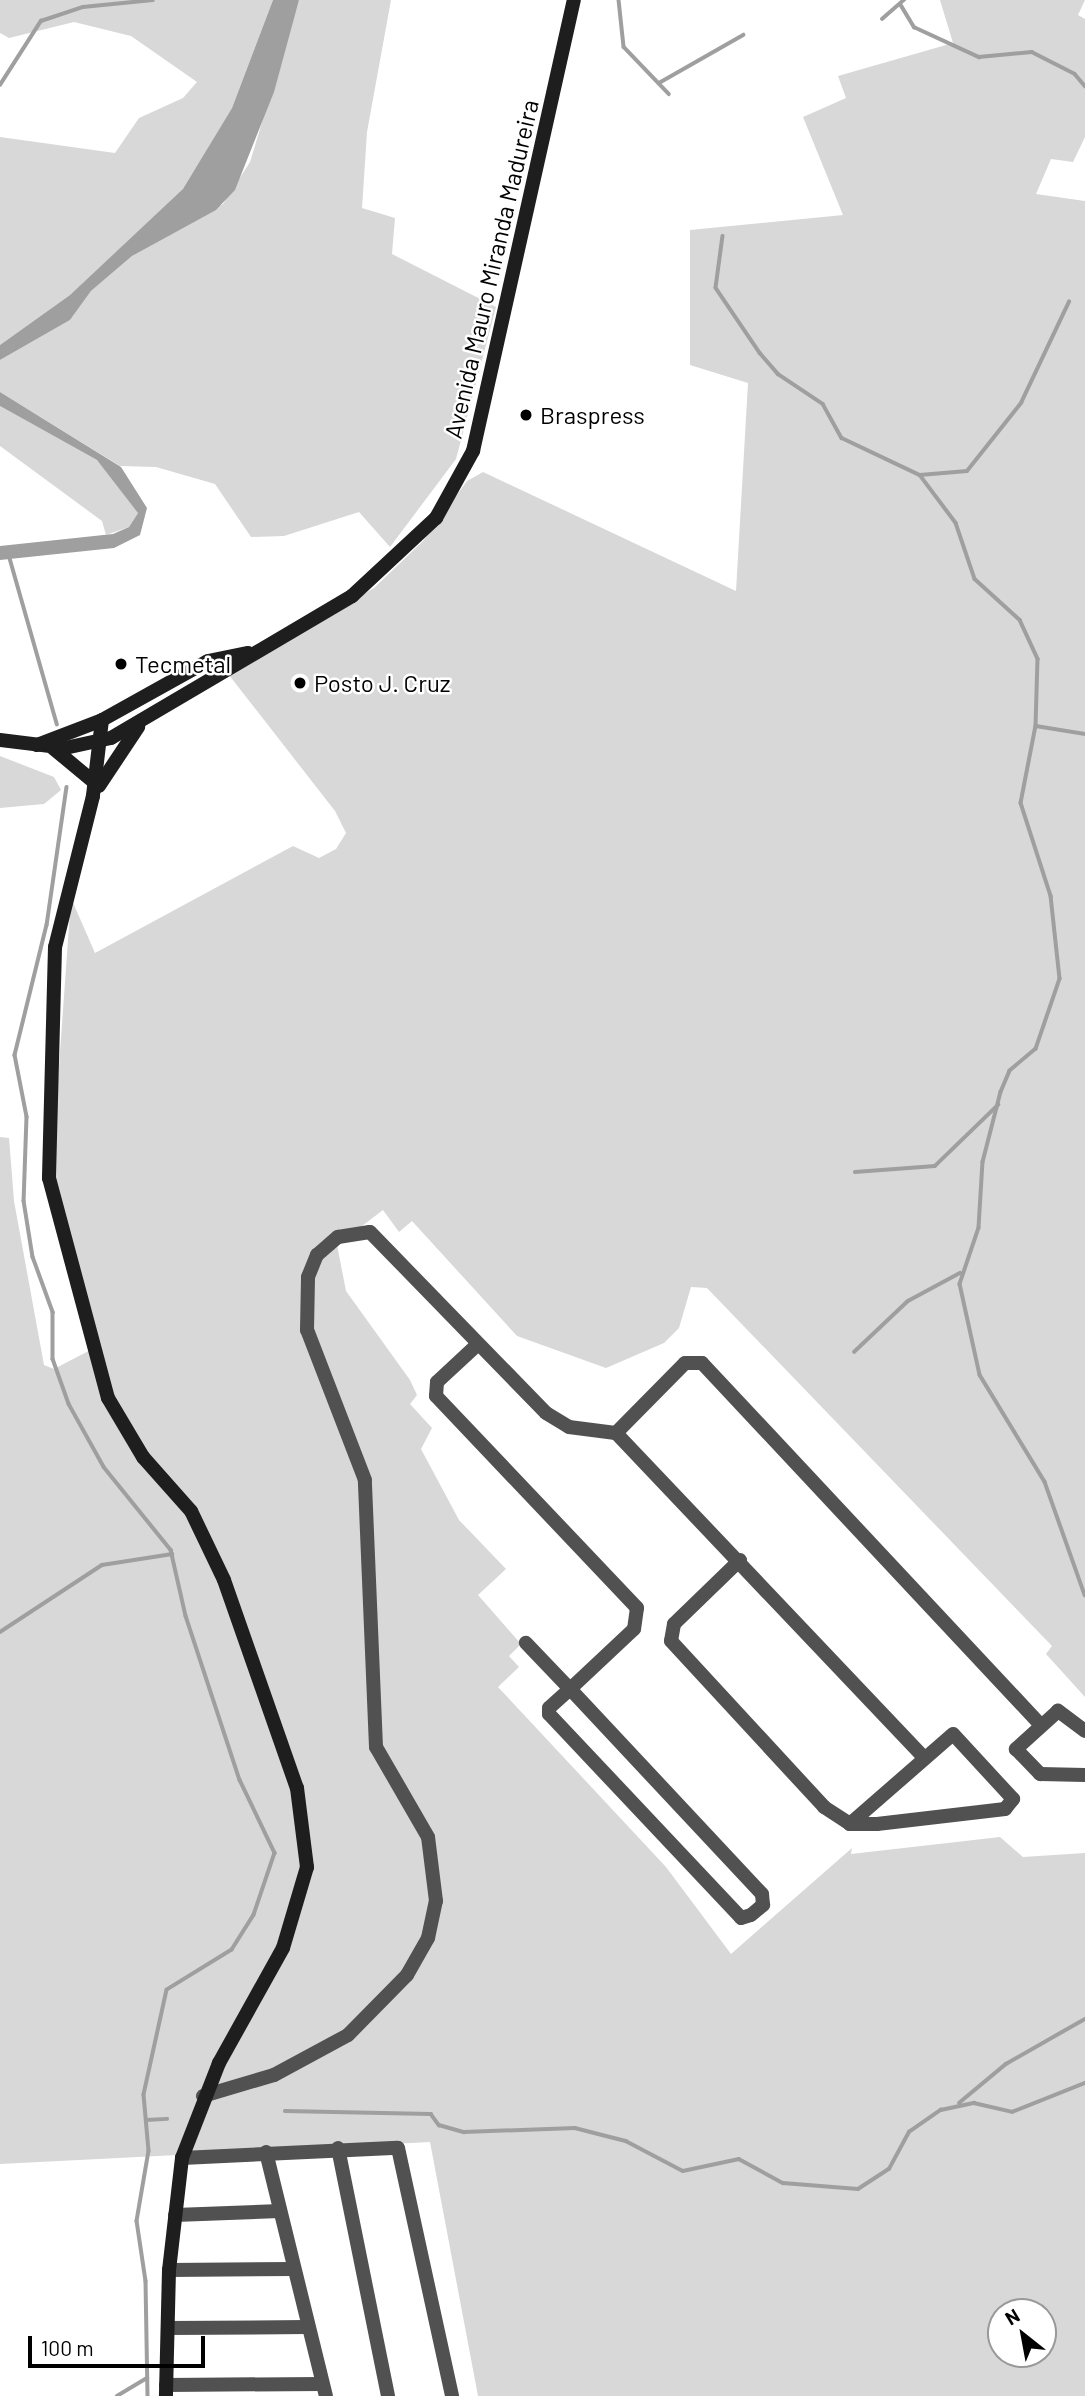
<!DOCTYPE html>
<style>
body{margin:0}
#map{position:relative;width:1085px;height:2396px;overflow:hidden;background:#fff;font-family:Barlow,sans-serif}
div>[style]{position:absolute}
.green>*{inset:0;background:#d8d8d8}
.water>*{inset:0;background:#9f9f9f}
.stream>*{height:3.5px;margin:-1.75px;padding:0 1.75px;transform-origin:1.75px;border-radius:1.75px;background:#9f9f9f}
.street>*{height:14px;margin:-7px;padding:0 7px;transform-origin:7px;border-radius:7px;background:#515151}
.secondary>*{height:14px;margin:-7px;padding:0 7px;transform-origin:7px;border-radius:7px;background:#1e1e1e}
.dots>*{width:19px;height:19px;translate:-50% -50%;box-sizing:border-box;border:4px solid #fff;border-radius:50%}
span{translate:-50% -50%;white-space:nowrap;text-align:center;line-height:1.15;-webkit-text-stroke:5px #fff;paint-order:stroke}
.street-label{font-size:24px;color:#000}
.poi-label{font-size:24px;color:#000}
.left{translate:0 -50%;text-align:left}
.north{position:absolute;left:987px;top:2298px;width:70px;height:70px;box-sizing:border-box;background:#fff;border:2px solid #999;border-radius:50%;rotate:329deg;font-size:19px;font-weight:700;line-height:28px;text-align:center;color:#000}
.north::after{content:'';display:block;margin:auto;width:24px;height:32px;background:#000;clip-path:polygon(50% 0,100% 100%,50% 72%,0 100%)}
.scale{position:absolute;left:28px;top:2336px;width:177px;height:32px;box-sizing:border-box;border:4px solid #000;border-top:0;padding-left:9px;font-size:21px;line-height:24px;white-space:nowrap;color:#000;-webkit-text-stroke:5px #fff;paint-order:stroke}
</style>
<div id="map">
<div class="green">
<i style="clip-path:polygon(0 0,273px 0,232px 108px,183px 190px,70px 295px,0 345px,0 137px,115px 153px,139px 118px,183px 98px,197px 82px,131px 36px,74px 22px,9px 38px,0 33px)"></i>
<i style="clip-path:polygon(299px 0,391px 0,367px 132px,362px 208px,395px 218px,392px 254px,496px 307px,456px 459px,390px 547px,359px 512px,284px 536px,251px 537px,215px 484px,156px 467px,120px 466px,0 392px,0 360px,70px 320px,91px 291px,132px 256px,223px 204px,250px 162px)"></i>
<i style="clip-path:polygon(evenodd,940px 0,1085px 0,1078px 15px,1085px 19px,1085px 137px,1073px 162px,1051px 159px,1036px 194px,1085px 201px,1085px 1697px,1046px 1654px,1052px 1646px,707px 1288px,691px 1287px,679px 1328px,664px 1343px,606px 1368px,517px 1336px,412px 1221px,399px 1232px,383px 1210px,337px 1245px,346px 1291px,410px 1380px,417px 1395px,410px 1404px,432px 1428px,421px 1449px,459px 1520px,506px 1569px,478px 1595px,521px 1644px,509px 1656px,519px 1667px,498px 1687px,666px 1867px,731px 1954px,852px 1848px,851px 1854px,1000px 1837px,1023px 1857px,1085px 1853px,1085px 2396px,478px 2396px,430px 2142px,0 2164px,0 1137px,9px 1138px,14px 1201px,44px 1365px,54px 1369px,100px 1345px,57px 1189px,53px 1150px,71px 898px,95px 953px,293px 846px,319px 858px,336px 849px,346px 833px,335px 811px,229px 675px,374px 588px,423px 541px,467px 481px,483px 472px,736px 591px,748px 383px,690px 365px,690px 230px,843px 215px,803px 117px,846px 98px,838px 76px,953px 43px,940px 0,1001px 2312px,1043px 2312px,1043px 2354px,1001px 2354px,1001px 2312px)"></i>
<i style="clip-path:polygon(0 406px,97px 460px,133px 500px,138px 513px,129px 527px,106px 535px,102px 521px,0 446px)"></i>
<i style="clip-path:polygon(0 756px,54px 777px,61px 790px,44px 804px,0 808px)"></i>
</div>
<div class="water">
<i style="clip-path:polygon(273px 0,299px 0,274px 92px,235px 190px,216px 210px,132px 256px,91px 291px,70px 320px,0 360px,0 345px,70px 295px,183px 189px,232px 108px)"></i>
<i style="clip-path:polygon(0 392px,121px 467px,147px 508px,140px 535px,114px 548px,0 560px,0 546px,113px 534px,129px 527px,138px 513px,97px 460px,0 406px)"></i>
</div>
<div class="stream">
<i style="left:619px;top:0;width:47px;rotate:83.9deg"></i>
<i style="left:624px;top:47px;width:65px;rotate:46.2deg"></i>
<i style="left:901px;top:5px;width:26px;rotate:59deg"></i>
<i style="left:914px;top:27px;width:72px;rotate:24.8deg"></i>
<i style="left:979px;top:57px;width:53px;rotate:-5.4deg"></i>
<i style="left:1032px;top:52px;width:48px;rotate:27.1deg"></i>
<i style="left:1075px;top:74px;width:16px;rotate:50deg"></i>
<i style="left:882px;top:19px;width:29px;rotate:-41deg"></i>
<i style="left:659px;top:83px;width:97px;rotate:-29.7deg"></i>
<i style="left:0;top:85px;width:76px;rotate:-57.4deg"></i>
<i style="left:41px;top:21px;width:44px;rotate:-18.4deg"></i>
<i style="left:83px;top:7px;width:70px;rotate:-5.7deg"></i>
<i style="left:723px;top:236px;width:52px;rotate:97.7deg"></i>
<i style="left:716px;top:288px;width:78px;rotate:55.9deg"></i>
<i style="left:760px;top:353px;width:28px;rotate:49deg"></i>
<i style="left:778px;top:374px;width:54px;rotate:33.7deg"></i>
<i style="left:823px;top:404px;width:39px;rotate:61deg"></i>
<i style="left:842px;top:438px;width:86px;rotate:25.4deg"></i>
<i style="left:920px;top:475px;width:60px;rotate:53.1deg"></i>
<i style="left:956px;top:523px;width:59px;rotate:71.3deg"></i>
<i style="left:975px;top:579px;width:61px;rotate:42.3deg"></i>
<i style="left:1020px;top:620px;width:43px;rotate:65.2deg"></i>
<i style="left:1038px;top:659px;width:67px;rotate:91.7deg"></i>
<i style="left:1036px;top:726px;width:78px;rotate:101deg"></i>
<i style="left:1021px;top:803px;width:98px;rotate:72.1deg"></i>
<i style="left:1051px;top:896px;width:83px;rotate:83.8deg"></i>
<i style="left:1060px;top:979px;width:74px;rotate:108.9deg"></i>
<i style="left:1036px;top:1049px;width:34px;rotate:140deg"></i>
<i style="left:1010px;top:1071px;width:23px;rotate:113deg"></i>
<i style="left:1001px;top:1092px;width:72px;rotate:104.4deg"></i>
<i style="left:983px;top:1162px;width:66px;rotate:93.5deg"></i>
<i style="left:979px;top:1228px;width:59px;rotate:108.7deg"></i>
<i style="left:960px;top:1284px;width:93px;rotate:77.6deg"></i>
<i style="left:980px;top:1375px;width:125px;rotate:58.7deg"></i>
<i style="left:1045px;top:1482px;width:120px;rotate:70.5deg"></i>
<i style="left:920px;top:475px;width:47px;rotate:-4.9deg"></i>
<i style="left:967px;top:471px;width:87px;rotate:-51.5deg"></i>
<i style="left:1021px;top:403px;width:112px;rotate:-64.6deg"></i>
<i style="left:9px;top:555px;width:176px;rotate:74.1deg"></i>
<i style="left:1036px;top:726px;width:50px;rotate:9.3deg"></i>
<i style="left:67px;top:787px;width:139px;rotate:98.2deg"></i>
<i style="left:47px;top:925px;width:134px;rotate:103.8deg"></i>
<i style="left:15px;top:1055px;width:63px;rotate:79deg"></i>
<i style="left:27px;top:1117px;width:84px;rotate:92deg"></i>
<i style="left:24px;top:1201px;width:57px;rotate:80.9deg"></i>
<i style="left:33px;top:1257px;width:59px;rotate:70deg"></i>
<i style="left:53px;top:1312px;width:47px;rotate:90deg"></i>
<i style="left:53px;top:1359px;width:48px;rotate:70.4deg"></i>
<i style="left:69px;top:1404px;width:72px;rotate:60.9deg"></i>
<i style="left:104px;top:1467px;width:107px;rotate:51.1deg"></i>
<i style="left:171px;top:1550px;width:68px;rotate:77.2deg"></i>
<i style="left:186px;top:1616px;width:173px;rotate:71.8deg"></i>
<i style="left:240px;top:1780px;width:81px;rotate:64.4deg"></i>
<i style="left:275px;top:1853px;width:65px;rotate:108.7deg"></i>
<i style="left:254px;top:1915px;width:41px;rotate:122.2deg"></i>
<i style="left:232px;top:1950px;width:76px;rotate:148.4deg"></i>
<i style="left:167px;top:1990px;width:107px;rotate:102.4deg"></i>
<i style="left:144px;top:2095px;width:56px;rotate:84.9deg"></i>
<i style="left:149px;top:2151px;width:71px;rotate:99.7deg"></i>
<i style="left:137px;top:2221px;width:61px;rotate:81.5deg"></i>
<i style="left:146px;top:2281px;width:115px;rotate:89deg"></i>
<i style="left:855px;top:1172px;width:80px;rotate:-4.3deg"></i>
<i style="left:935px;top:1166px;width:88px;rotate:-44.1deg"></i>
<i style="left:854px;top:1352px;width:74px;rotate:-43.4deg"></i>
<i style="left:908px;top:1301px;width:59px;rotate:-28.3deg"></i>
<i style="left:0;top:1632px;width:122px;rotate:-33.3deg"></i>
<i style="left:102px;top:1565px;width:71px;rotate:-8.9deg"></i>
<i style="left:959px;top:2103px;width:61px;rotate:-39.7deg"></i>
<i style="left:1006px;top:2064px;width:91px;rotate:-29.7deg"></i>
<i style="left:285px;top:2111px;width:146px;rotate:1.2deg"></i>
<i style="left:431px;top:2114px;width:14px;rotate:54deg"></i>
<i style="left:439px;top:2125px;width:26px;rotate:16deg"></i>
<i style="left:464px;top:2132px;width:111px;rotate:-2.1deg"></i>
<i style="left:575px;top:2128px;width:53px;rotate:14.3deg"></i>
<i style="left:626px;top:2141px;width:64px;rotate:27.8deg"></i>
<i style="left:683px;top:2171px;width:57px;rotate:-12.1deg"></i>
<i style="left:739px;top:2159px;width:50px;rotate:28.6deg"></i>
<i style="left:783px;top:2183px;width:75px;rotate:4.6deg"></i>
<i style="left:858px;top:2189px;width:37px;rotate:-33deg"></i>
<i style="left:889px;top:2169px;width:42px;rotate:-61.6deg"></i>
<i style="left:909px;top:2132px;width:39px;rotate:-35deg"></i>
<i style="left:941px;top:2110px;width:34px;rotate:-12deg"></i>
<i style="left:974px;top:2103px;width:39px;rotate:13deg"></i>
<i style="left:1012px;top:2112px;width:79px;rotate:-21.7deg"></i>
<i style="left:146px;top:2120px;width:21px;rotate:-3deg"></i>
<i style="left:117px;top:2396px;width:35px;rotate:-31deg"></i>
</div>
<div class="street">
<i style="left:478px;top:1344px;width:56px;rotate:137.2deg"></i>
<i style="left:437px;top:1382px;width:14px;rotate:94deg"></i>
<i style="left:436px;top:1396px;width:292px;rotate:46.5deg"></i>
<i style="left:637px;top:1608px;width:21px;rotate:98deg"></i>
<i style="left:634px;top:1629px;width:88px;rotate:136.8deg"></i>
<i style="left:570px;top:1689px;width:28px;rotate:138deg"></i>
<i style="left:549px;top:1708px;width:6px;rotate:90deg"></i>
<i style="left:549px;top:1714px;width:280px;rotate:46.7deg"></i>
<i style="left:741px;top:1918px;width:10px;rotate:-17deg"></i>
<i style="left:751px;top:1915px;width:16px;rotate:-40deg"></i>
<i style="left:763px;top:1905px;width:11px;rotate:-95deg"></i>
<i style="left:762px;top:1894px;width:281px;rotate:-133.1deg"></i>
<i style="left:570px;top:1689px;width:64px;rotate:-133.7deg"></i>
<i style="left:616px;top:1433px;width:98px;rotate:-45.4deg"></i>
<i style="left:685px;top:1363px;width:17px"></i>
<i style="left:702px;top:1363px;width:495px;rotate:46.9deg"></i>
<i style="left:616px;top:1433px;width:446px;rotate:46.5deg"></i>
<i style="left:740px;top:1560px;width:92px;rotate:135.9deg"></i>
<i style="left:674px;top:1624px;width:17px;rotate:100deg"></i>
<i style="left:671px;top:1641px;width:226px;rotate:47.3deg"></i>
<i style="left:824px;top:1807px;width:31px;rotate:33deg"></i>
<i style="left:850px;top:1824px;width:27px"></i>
<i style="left:877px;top:1824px;width:129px;rotate:-6.7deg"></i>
<i style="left:1005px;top:1809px;width:13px;rotate:-51deg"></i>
<i style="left:1013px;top:1799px;width:88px;rotate:-132.7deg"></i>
<i style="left:953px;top:1734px;width:137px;rotate:138.9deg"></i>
<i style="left:1085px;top:1731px;width:34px;rotate:-143deg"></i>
<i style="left:1058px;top:1711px;width:57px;rotate:137.9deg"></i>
<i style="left:1016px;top:1749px;width:35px;rotate:46deg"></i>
<i style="left:1040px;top:1774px;width:45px;rotate:1.3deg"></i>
<i style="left:203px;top:2096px;width:74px;rotate:-16.5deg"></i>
<i style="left:274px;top:2075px;width:84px;rotate:-28.4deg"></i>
<i style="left:348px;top:2035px;width:84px;rotate:-45.5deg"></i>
<i style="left:407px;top:1975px;width:43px;rotate:-60.4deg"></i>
<i style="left:428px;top:1938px;width:38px;rotate:-78deg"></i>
<i style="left:436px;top:1901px;width:64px;rotate:-97.1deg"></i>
<i style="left:428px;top:1837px;width:104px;rotate:-120deg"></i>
<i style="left:376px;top:1747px;width:267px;rotate:-92.4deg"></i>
<i style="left:365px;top:1480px;width:161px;rotate:-111.1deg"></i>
<i style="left:307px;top:1330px;width:53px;rotate:-88.9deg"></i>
<i style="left:308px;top:1277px;width:24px;rotate:-68deg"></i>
<i style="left:317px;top:1255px;width:28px;rotate:-41deg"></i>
<i style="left:338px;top:1237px;width:32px;rotate:-9deg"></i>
<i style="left:370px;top:1232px;width:252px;rotate:45.8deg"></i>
<i style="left:546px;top:1413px;width:27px;rotate:31deg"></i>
<i style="left:569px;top:1427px;width:47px;rotate:7.3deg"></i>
<i style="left:338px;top:2148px;width:253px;rotate:78.6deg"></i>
<i style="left:266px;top:2152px;width:251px;rotate:76.2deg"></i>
<i style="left:182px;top:2158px;width:216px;rotate:-2.7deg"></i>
<i style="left:398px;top:2148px;width:254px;rotate:77.7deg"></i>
<i style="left:175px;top:2215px;width:105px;rotate:-2.2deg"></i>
<i style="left:169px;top:2270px;width:125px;rotate:-0.5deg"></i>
<i style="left:168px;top:2328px;width:139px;rotate:-0.4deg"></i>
<i style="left:166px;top:2385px;width:156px;rotate:-0.4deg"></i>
</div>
<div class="secondary">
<i style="left:102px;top:720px;width:77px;rotate:96.8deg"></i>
<i style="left:93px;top:796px;width:156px;rotate:104.1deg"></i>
<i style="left:55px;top:947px;width:231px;rotate:91.5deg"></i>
<i style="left:49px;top:1178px;width:228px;rotate:75deg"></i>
<i style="left:108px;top:1398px;width:69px;rotate:59.3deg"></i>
<i style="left:143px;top:1457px;width:72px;rotate:48.4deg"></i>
<i style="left:191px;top:1511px;width:76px;rotate:64.4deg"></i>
<i style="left:224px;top:1580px;width:220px;rotate:70.7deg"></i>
<i style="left:297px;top:1788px;width:80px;rotate:82.8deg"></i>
<i style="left:307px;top:1867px;width:84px;rotate:106.5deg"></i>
<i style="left:283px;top:1948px;width:132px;rotate:119.1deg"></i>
<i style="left:219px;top:2063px;width:102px;rotate:111.3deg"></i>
<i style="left:182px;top:2158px;width:113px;rotate:96.6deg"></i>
<i style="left:169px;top:2270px;width:126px;rotate:91.4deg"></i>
<i style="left:0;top:740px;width:65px;rotate:7deg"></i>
<i style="left:65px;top:748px;width:47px;rotate:-12.3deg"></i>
<i style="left:111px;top:738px;width:280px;rotate:-30.5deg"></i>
<i style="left:352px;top:596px;width:115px;rotate:-42.9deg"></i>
<i style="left:436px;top:518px;width:77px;rotate:-61.1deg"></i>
<i style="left:473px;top:451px;width:462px;rotate:-77.4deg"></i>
<i style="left:37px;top:745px;width:70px;rotate:-21deg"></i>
<i style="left:102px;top:720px;width:121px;rotate:-29.1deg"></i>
<i style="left:208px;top:661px;width:41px;rotate:-11.3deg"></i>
<i style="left:53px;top:748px;width:55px;rotate:39.8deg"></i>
<i style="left:99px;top:786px;width:71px;rotate:-56.5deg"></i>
</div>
<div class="dots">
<i style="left:526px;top:415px;background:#000"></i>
<i style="left:121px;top:664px;background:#000"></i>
<i style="left:300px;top:683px;background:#000"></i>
</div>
<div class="street-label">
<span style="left:491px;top:269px;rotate:-77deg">Avenida Mauro Miranda Madureira</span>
</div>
<div class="poi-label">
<span class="left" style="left:540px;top:415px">Braspress</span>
<span class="left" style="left:135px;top:664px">Tecmetal</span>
<span class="left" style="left:314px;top:683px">Posto J. Cruz</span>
</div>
<div class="north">N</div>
<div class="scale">100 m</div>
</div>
